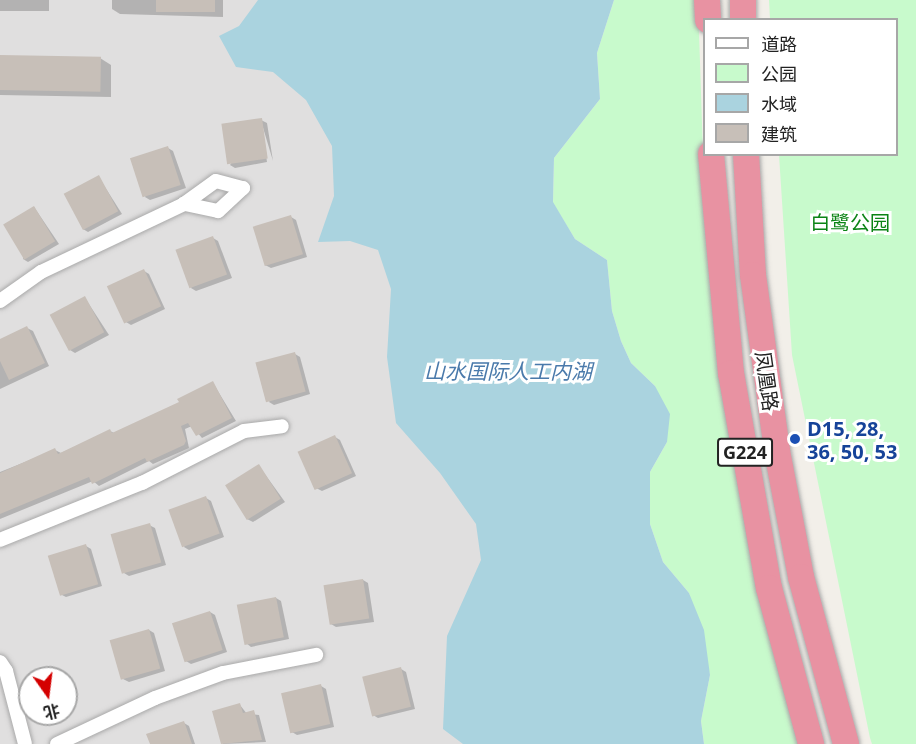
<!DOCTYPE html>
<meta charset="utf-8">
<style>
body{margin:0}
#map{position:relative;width:916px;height:744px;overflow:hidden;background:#f2efe9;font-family:"Open Sans","Noto Sans SC",sans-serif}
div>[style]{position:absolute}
.residential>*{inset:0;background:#e0dfdf}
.park>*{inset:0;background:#c8facc}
.water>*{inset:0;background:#aad3df}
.shadow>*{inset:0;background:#0003;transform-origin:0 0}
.building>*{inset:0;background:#c7bfb8;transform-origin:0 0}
.roads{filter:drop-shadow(0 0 2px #a9a9a9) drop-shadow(0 0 2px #a9a9a9)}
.street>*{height:14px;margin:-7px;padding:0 7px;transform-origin:7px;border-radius:7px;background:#fff}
.highway>*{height:26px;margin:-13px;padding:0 13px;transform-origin:13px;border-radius:13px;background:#e892a2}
.dots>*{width:16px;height:16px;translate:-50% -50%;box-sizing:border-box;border:3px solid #fff;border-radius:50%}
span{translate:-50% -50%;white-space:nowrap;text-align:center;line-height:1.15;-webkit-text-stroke:6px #fff;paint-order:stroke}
.shield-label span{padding:2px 4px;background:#fff;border:2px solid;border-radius:4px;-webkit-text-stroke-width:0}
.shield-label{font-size:18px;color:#222;font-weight:700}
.park-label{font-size:20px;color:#0c8416}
.street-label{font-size:20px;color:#222}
.transit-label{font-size:20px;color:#164399;font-weight:700}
.left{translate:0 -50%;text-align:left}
.water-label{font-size:21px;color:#4a7aab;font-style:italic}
.legend{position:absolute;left:703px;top:18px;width:195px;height:138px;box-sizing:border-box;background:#fff;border:2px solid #a7a7a7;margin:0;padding:8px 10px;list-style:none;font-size:18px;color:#222}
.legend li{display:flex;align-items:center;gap:12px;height:30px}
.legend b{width:30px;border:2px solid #a7a7a7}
.north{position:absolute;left:18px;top:666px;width:60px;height:60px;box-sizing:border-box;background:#fff;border:2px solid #a7a7a7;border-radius:50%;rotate:166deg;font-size:16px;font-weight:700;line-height:24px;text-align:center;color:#222}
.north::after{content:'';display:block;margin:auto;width:21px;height:27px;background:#d40000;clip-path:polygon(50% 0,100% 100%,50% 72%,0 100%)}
</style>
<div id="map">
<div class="residential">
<i style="clip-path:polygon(evenodd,0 0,426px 0,648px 744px,0 744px,0 0,30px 678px,66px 678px,66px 714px,30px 714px,30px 678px)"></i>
</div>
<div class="park">
<i style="clip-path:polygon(614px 0,698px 0,704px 186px,800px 744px,704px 744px,701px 721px,710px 675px,689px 593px,663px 562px,650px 524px,650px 472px,667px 442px,655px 386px,631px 363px,621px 341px,612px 311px,607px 260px,575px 239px,553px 203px,554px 158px,600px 99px,597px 53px)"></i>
<i style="clip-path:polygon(769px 0,916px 0,916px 744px,872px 744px,870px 738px,792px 355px,779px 155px,896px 154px,896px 20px,770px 19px)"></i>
</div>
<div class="water">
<i style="clip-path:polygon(258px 0,614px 0,597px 53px,600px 99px,554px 158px,553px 202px,575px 239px,607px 260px,612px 311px,621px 341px,631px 363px,655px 386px,670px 414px,667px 442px,650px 472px,650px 524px,663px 562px,689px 593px,704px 630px,710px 675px,701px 721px,704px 744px,463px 744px,443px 729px,447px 636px,481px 560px,476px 524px,440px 473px,396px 423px,387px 357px,391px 289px,378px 250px,350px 241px,318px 242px,334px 196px,332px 146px,306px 100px,273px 72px,236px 67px,219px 36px,239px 26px)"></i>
</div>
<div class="shadow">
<i style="left:0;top:0;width:49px;height:11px"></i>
<i style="clip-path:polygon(112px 0,223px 0,223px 17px,120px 14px,112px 9px)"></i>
<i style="clip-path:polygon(0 57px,100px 58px,111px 65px,111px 97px,0 95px)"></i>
<i style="clip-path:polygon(261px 120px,267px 123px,273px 161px,261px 121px,267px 162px,235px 168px,230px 165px)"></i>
<i style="clip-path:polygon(168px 148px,173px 151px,186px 188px,150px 200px,145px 197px)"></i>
<i style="clip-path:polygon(98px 176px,122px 214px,88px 232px,83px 229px)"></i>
<i style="clip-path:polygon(34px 207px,59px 244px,28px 262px,23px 259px)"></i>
<i style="clip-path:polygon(291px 217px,296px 220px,307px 257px,271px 268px,265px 265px)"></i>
<i style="clip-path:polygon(213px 238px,218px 241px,232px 278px,196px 291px,191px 288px)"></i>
<i style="clip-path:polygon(144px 271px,149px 274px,165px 309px,131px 325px,126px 322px)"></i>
<i style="clip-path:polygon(85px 298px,109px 335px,75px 353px,70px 350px)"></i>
<i style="clip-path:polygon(27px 328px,33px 331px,49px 366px,0 389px,0 341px)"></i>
<i style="clip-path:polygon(295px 354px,300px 357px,310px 394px,274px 405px,269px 402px)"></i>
<i style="clip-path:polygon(213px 383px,236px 421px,202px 438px,192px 426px,185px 429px,189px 448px,153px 464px,149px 461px,99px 486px,93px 481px,0 519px,0 472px,55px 450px,61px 453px,110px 431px,114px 433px,181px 403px)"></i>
<i style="clip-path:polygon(335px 437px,340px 440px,356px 476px,322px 491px,316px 488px)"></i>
<i style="clip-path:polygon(259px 466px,285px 502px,253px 522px,247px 519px)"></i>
<i style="clip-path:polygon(206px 498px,211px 501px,224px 537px,189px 550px,184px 547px)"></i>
<i style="clip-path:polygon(149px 525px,155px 528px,166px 565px,129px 576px,124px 573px)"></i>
<i style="clip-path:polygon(86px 546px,91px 549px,102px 586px,66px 597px,60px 594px)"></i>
<i style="clip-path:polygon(363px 580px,368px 583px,374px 622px,336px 627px,331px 624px)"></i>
<i style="clip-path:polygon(276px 598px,281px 601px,289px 639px,251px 647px,246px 643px)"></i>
<i style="clip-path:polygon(210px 612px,215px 615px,227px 652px,191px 664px,186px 661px)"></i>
<i style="clip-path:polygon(149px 630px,154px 633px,165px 671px,129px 682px,123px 679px)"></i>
<i style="clip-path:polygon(401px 669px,406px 672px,415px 709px,378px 718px,373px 715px)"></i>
<i style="clip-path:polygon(321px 686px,326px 689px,334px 727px,297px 735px,292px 732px)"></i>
<i style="clip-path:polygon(240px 705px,247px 714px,259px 715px,266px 742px,223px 744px,214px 712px)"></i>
<i style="clip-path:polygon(184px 723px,189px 726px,195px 744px,151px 744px)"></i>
</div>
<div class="building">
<i style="left:156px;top:0;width:59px;height:12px"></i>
<i style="left:0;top:55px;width:101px;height:35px;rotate:1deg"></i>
<i style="left:262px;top:118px;width:41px;height:41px;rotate:82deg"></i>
<i style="left:168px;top:146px;width:41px;height:40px;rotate:72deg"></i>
<i style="left:99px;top:175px;width:41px;height:40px;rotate:62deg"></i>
<i style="left:34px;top:206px;width:41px;height:36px;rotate:59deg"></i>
<i style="left:291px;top:215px;width:41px;height:40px;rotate:73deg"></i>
<i style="left:213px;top:236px;width:41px;height:40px;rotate:70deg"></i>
<i style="left:144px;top:269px;width:41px;height:41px;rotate:65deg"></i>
<i style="left:85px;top:296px;width:41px;height:40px;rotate:62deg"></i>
<i style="clip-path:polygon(27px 326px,45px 363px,9px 380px,0 361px,0 339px)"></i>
<i style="left:295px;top:352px;width:41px;height:41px;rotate:75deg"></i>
<i style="clip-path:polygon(213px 381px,232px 418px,196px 436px,188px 423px,181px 426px,186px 441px,184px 445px,147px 462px,145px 458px,92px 484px,89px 477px,0 514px,0 473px,55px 448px,58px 454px,110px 429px,112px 433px,179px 402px,177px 399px)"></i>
<i style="left:335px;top:435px;width:42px;height:41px;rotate:66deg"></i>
<i style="left:259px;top:464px;width:41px;height:40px;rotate:58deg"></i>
<i style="left:206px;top:496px;width:40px;height:40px;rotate:70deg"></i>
<i style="left:150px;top:523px;width:41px;height:41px;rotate:74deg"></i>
<i style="left:86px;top:544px;width:42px;height:40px;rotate:73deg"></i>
<i style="left:363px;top:579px;width:40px;height:40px;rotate:81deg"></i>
<i style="left:276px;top:597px;width:41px;height:40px;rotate:79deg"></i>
<i style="left:210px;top:611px;width:41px;height:40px;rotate:72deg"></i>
<i style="left:149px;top:629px;width:41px;height:41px;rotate:74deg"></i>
<i style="left:401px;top:667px;width:41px;height:40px;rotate:76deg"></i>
<i style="left:321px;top:684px;width:41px;height:41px;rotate:77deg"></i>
<i style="clip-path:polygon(240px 703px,243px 713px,254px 710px,262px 740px,221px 744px,212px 711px)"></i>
<i style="clip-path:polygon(184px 721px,192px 744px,150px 744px,146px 734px)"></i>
</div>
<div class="roads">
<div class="street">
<i style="left:0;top:301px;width:50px;rotate:-35.3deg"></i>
<i style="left:41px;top:272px;width:158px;rotate:-25.4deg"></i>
<i style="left:184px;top:204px;width:39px;rotate:-36deg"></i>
<i style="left:216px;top:181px;width:28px;rotate:15deg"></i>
<i style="left:243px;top:188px;width:34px;rotate:137deg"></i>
<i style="left:218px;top:211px;width:35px;rotate:-168deg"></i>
<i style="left:0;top:540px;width:153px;rotate:-21.9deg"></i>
<i style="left:142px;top:483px;width:114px;rotate:-27deg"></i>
<i style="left:244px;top:431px;width:38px;rotate:-7deg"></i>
<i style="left:0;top:662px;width:11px;rotate:56deg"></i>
<i style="left:6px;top:671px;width:75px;rotate:75.4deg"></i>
<i style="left:57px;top:744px;width:108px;rotate:-25.1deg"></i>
<i style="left:155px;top:698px;width:72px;rotate:-20.2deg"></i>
<i style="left:223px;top:673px;width:95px;rotate:-11deg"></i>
</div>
<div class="highway">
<i style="left:707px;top:0;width:20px;rotate:87deg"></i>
<i style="left:743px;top:0;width:20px;rotate:90deg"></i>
<i style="left:711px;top:154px;width:220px;rotate:84.8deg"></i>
<i style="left:731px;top:373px;width:218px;rotate:80deg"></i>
<i style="left:769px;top:588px;width:162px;rotate:74.9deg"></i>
<i style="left:746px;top:154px;width:121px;rotate:86.7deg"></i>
<i style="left:753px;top:275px;width:178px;rotate:82.2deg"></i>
<i style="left:777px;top:451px;width:128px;rotate:79.2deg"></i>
<i style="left:801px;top:577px;width:173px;rotate:74.9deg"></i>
</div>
</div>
<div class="dots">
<i style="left:795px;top:439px;background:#1a4fb4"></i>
</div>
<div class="shield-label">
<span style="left:745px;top:452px">G224</span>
</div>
<div class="park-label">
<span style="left:850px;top:222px">白鹭公园</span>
</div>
<div class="street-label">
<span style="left:767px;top:381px;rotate:82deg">凤凰路</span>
</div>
<div class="transit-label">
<span class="left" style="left:807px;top:440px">D15, 28,<br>36, 50, 53</span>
</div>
<div class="water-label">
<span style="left:508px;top:371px">山水国际人工内湖</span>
</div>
<ul class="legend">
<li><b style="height:8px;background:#fff"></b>道路</li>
<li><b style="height:16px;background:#c8facc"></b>公园</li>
<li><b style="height:16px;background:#aad3df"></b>水域</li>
<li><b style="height:16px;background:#c7bfb8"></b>建筑</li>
</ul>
<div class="north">北</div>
</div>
